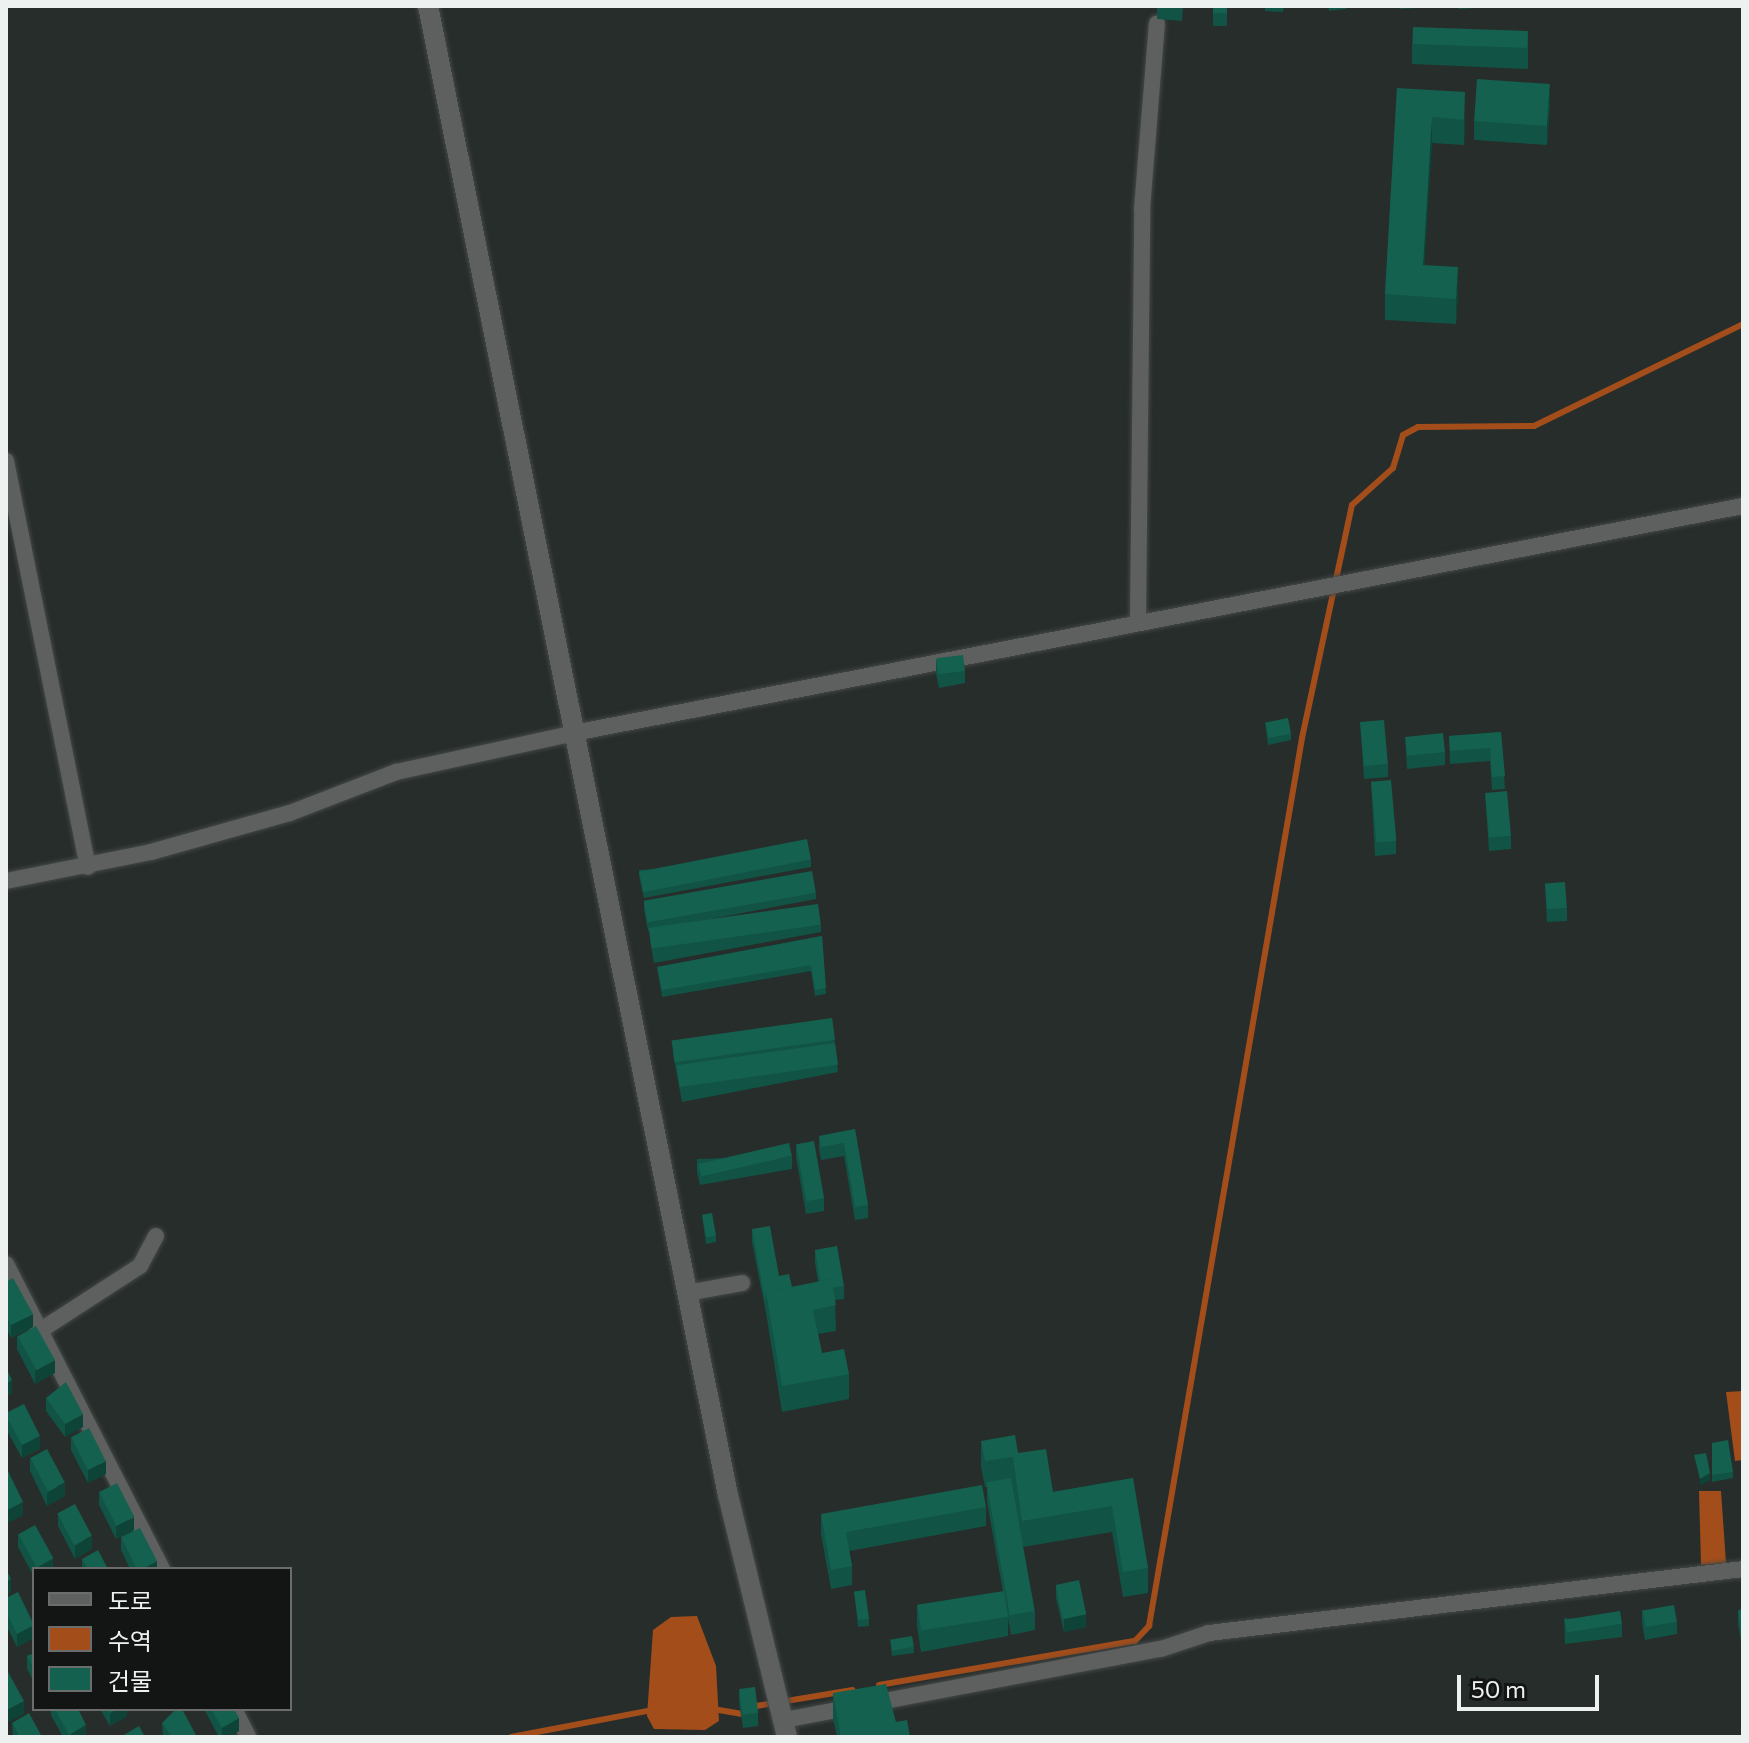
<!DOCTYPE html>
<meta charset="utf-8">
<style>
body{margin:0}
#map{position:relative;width:1749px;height:1743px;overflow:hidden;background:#272d2b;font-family:Commissioner,"Noto Sans KR",sans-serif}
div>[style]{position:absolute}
.water>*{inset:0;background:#a34d1b}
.stream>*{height:6px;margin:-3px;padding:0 3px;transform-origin:3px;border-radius:3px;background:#a34d1b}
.roads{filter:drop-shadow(0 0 2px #434846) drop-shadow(0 0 2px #434846)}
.minor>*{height:16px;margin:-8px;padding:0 8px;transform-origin:8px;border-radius:8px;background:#5d605f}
.tertiary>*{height:20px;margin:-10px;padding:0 10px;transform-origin:10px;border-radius:10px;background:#5d605f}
.wall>*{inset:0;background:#115344;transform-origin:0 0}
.shaded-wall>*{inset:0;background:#0e4437}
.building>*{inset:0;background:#14614f;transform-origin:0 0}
span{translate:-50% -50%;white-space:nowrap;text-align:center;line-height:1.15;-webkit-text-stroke:6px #121514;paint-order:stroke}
.frame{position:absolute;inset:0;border:8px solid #edf1ef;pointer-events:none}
.legend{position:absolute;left:32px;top:1567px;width:260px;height:144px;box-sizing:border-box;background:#121514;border:2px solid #6a6d6c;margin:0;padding:10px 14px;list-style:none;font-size:24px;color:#edf1ef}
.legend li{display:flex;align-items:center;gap:16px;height:40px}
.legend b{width:40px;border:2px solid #6a6d6c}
.scale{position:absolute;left:1457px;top:1675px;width:142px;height:36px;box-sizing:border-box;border:4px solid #edf1ef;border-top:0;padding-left:10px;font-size:24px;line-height:28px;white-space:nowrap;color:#edf1ef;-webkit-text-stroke:6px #121514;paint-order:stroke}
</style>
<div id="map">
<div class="water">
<i style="clip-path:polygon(1743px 1391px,1743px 1460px,1735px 1461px,1726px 1392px)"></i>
<i style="clip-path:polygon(1699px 1491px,1721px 1491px,1726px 1563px,1701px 1565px)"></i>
<i style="clip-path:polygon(697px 1616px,716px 1666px,719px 1721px,705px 1730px,654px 1729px,647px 1716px,653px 1630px,671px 1617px)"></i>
</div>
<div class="stream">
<i style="left:879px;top:1685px;width:260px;rotate:-9.8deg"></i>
<i style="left:1135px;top:1641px;width:21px;rotate:-47deg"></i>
<i style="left:1149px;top:1626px;width:901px;rotate:-80.22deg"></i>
<i style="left:1302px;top:738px;width:238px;rotate:-77.9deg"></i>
<i style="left:1352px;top:505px;width:55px;rotate:-42.1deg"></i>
<i style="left:1393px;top:468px;width:34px;rotate:-73deg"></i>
<i style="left:1403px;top:435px;width:17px;rotate:-28deg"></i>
<i style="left:1418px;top:427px;width:116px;rotate:-0.5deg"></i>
<i style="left:1534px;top:426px;width:233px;rotate:-26deg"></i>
<i style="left:756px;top:1706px;width:98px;rotate:-9.4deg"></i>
<i style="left:719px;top:1710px;width:22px;rotate:10deg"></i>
<i style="left:511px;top:1737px;width:138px;rotate:-10.8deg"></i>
</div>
<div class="roads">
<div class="minor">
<i style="left:6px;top:461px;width:414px;rotate:78.6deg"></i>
<i style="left:1138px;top:620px;width:411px;rotate:-89.4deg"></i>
<i style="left:1142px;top:209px;width:186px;rotate:-85.4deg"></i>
<i style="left:6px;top:881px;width:148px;rotate:-11.3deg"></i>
<i style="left:151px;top:852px;width:144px;rotate:-15.7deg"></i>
<i style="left:290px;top:813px;width:114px;rotate:-21.1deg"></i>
<i style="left:396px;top:772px;width:187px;rotate:-12.3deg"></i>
<i style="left:579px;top:732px;width:1186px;rotate:-10.99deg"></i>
<i style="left:6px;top:1264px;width:343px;rotate:62.9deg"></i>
<i style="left:687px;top:1293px;width:56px;rotate:-10.3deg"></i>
<i style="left:41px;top:1330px;width:118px;rotate:-32.9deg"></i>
<i style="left:140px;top:1266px;width:34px;rotate:-62deg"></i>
<i style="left:234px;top:1709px;width:31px;rotate:63deg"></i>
<i style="left:784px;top:1720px;width:384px;rotate:-10.7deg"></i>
<i style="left:1161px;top:1649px;width:51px;rotate:-18.4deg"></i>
<i style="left:1209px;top:1633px;width:538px;rotate:-6.83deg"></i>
</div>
<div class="tertiary">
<i style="left:428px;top:6px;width:1519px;rotate:78.61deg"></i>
<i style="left:728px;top:1495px;width:249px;rotate:76.3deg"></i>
</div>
</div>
<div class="wall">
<i style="clip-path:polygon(1157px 6px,1183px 6px,1182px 21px,1157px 19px)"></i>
<i style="left:1213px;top:6px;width:14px;height:20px"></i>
<i style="clip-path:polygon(1265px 6px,1284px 6px,1283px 12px,1265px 11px)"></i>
<i style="clip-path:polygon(1328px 6px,1346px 6px,1346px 9px,1329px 11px)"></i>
<i style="clip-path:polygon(1399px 6px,1417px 6px,1417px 8px,1400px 9px)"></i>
<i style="clip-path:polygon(1458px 6px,1477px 6px,1477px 8px,1458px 9px)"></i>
<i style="clip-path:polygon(1528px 32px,1528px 69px,1412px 64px,1412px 44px)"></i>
<i style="clip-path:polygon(1397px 88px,1465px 118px,1464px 145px,1432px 143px,1424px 265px,1458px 292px,1456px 324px,1385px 320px,1385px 294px)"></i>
<i style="clip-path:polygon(1550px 103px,1547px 145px,1474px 140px,1474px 121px)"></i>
<i style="clip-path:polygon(936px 660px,965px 671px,965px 683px,939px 688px,936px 673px)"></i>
<i style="clip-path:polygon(1265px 722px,1291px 734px,1291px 740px,1268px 745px)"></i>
<i style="clip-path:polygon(1360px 722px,1388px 764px,1388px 777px,1364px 779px)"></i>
<i style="clip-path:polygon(1501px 732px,1505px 789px,1492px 790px,1490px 761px,1450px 764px,1449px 736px)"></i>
<i style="clip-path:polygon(1405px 737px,1445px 752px,1445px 765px,1407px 769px)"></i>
<i style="clip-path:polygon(1371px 781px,1396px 841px,1396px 854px,1375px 856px)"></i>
<i style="clip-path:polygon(1485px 793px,1511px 836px,1511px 849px,1489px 851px)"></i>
<i style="clip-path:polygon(811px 860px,811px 867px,644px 898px,639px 876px,639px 870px)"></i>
<i style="clip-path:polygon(1545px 884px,1567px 908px,1567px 921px,1547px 922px)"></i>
<i style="clip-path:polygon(816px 893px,816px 899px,648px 931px,644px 909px,644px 902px)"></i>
<i style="clip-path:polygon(821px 925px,821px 932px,654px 963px,650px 941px,650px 935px)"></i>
<i style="clip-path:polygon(822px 936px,826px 994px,815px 996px,811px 971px,662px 997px,657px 967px)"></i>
<i style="clip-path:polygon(832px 1018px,838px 1072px,682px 1102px,673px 1054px,673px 1047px)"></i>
<i style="clip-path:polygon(855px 1129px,868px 1205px,868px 1218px,855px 1220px,844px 1156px,821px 1160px,819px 1149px,819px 1136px)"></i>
<i style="clip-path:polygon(796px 1144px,824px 1198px,824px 1211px,806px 1214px,796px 1157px)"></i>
<i style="clip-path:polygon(792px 1156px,792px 1169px,700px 1185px,697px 1172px,697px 1159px)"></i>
<i style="clip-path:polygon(702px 1215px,716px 1236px,716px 1242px,706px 1244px)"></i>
<i style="clip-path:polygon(752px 1229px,779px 1276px,792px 1287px,818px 1282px,815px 1263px,815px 1250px,844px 1286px,844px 1299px,835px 1300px,836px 1331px,818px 1334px,822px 1353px,849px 1374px,849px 1399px,782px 1412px,766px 1313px,752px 1242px)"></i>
<i style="clip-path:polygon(6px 1282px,33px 1327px,11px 1338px,6px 1328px)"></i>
<i style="clip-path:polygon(17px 1336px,55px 1373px,35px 1384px,17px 1349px)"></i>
<i style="clip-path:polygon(46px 1398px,83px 1427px,65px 1437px,46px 1411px)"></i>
<i style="clip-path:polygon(6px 1413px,40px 1449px,22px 1458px,6px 1429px)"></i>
<i style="clip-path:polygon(71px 1437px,106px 1474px,88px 1483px,71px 1450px)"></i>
<i style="clip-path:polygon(981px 1441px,1018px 1453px,1053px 1492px,1133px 1478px,1148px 1568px,1148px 1593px,1123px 1597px,1112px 1532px,1023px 1547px,1035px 1611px,1035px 1630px,1011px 1635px,1008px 1619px,1008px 1636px,921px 1652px,917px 1626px,917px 1607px,1003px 1592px,987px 1502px,987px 1487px,985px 1487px,981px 1467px)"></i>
<i style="clip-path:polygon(1712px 1443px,1733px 1472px,1733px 1478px,1712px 1482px)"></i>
<i style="clip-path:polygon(30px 1458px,65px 1496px,47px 1506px,30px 1471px)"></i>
<i style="clip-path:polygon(99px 1492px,134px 1530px,116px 1539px,99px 1505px)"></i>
<i style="clip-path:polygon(986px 1507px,986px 1526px,849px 1551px,852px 1566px,852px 1585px,831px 1589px,821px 1534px,821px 1514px)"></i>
<i style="clip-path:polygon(58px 1514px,92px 1549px,75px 1559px,58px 1526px)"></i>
<i style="clip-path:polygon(18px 1534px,53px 1569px,34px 1569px,34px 1577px,18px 1547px)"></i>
<i style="clip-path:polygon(121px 1537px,157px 1569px,130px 1569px,121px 1550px)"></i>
<i style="clip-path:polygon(82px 1559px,108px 1569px,82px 1569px)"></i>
<i style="clip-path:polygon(1056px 1585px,1086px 1627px,1064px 1632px,1056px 1598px)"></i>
<i style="clip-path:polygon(854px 1591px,869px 1619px,869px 1626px,858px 1627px)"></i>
<i style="clip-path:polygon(6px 1598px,34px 1623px,34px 1638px,17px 1647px,6px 1625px)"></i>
<i style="clip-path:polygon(1743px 1607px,1743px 1655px,1738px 1624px,1738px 1611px)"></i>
<i style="clip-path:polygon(1642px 1610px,1677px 1622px,1677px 1634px,1645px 1640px,1642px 1623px)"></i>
<i style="clip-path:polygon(1564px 1618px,1622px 1624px,1622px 1637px,1565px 1644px)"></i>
<i style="clip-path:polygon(890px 1639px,914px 1647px,914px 1653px,892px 1656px)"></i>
<i style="clip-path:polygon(34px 1653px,34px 1682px,27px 1669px,27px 1656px)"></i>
<i style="clip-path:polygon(739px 1690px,758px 1713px,758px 1726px,743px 1728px,739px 1703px)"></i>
<i style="clip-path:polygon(833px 1693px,896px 1722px,910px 1737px,837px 1737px,833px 1719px)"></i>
<i style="clip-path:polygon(51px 1709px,78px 1709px,86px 1737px,63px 1737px,51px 1715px)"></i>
<i style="clip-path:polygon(100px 1709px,127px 1709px,127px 1716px,110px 1726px)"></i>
<i style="clip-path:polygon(204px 1709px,234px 1709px,239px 1731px,229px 1737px,219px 1737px)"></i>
<i style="clip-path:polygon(12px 1723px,42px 1737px,13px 1737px)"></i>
<i style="clip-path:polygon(162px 1723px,197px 1737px,163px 1737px)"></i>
</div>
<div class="shaded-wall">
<i style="clip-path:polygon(1550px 84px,1550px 103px,1547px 145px,1547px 125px)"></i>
<i style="clip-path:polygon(1465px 92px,1465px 118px,1464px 145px,1464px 120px)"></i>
<i style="clip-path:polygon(1432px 117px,1432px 143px,1423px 290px,1423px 265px)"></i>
<i style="clip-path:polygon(1458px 267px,1458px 292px,1456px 324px,1456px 299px)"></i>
<i style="clip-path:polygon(33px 1314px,33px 1327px,11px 1338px,11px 1325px)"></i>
<i style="clip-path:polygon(55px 1360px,55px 1373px,35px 1384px,35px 1371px)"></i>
<i style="clip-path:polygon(12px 1380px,12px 1393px,6px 1397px,6px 1384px)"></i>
<i style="clip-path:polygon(83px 1414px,83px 1427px,65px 1437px,65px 1424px)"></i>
<i style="clip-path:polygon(40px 1436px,40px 1449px,22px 1458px,22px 1445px)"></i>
<i style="clip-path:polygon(106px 1461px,106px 1474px,88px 1483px,88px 1470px)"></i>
<i style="clip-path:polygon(1710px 1473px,1710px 1480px,1700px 1485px,1700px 1479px)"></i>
<i style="clip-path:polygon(65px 1483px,65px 1496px,47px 1506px,47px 1493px)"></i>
<i style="clip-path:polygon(23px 1502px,23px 1515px,6px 1524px,6px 1511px)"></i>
<i style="clip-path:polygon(134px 1517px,134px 1530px,116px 1539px,116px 1526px)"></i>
<i style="clip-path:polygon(92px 1536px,92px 1549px,75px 1559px,75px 1546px)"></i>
<i style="clip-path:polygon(53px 1558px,53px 1569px,36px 1569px,36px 1568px)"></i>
<i style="clip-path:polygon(157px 1561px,157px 1569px,142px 1569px)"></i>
<i style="clip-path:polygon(11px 1579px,11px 1592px,6px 1595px,6px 1582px)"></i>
<i style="clip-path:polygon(1086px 1614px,1086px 1627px,1064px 1632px,1064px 1619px)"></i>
<i style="clip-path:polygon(34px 1625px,34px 1638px,17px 1647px,17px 1634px)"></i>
<i style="clip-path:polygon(24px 1701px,24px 1714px,7px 1723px,7px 1710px)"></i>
<i style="clip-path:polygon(117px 1709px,127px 1709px,127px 1716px,110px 1726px,110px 1713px)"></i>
<i style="clip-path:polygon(239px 1718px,239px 1731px,229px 1737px,222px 1737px,222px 1728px)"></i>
<i style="clip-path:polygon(86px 1725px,86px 1737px,69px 1737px,69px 1735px)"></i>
</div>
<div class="building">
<i style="clip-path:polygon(1157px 6px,1183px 6px,1182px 8px)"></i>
<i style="left:1213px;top:6px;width:14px;height:7px"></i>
<i style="left:1413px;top:27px;width:115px;height:17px;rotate:2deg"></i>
<i style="left:1477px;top:79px;width:73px;height:42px;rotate:4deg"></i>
<i style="clip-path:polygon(1397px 88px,1465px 92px,1464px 120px,1432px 117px,1423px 265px,1458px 267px,1456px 299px,1385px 294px)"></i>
<i style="left:963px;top:655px;width:16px;height:27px;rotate:83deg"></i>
<i style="left:1288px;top:718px;width:16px;height:23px;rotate:79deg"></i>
<i style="left:1384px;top:720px;width:44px;height:24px;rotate:85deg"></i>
<i style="clip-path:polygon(1501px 732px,1505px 776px,1492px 777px,1490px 748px,1450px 751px,1449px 736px)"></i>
<i style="left:1443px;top:733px;width:19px;height:38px;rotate:84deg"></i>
<i style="left:1391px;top:780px;width:61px;height:20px;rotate:85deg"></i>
<i style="left:1507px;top:791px;width:45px;height:22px;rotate:85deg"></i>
<i style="left:807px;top:839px;width:21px;height:171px;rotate:79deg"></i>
<i style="left:812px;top:871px;width:22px;height:171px;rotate:80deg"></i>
<i style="left:1565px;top:882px;width:26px;height:20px;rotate:86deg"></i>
<i style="left:818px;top:904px;width:21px;height:171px;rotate:82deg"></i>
<i style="clip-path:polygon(822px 936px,826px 988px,815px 990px,811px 965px,662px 990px,657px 967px)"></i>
<i style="left:832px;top:1018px;width:22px;height:162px;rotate:82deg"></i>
<i style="left:835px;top:1043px;width:22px;height:160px;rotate:82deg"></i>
<i style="clip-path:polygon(855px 1129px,868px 1205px,855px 1207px,844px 1143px,821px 1147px,819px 1136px)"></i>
<i style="left:814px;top:1141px;width:58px;height:18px;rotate:80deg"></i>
<i style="left:789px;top:1143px;width:13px;height:93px;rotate:77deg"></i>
<i style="left:712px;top:1213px;width:23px;height:10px;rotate:80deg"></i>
<i style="clip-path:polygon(770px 1226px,779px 1276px,789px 1274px,792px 1287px,766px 1292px,765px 1300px,752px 1229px)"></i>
<i style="clip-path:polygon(837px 1246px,844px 1286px,832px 1288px,831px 1279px,820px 1281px,815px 1250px)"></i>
<i style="clip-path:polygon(13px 1278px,33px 1314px,11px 1325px,6px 1315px,6px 1282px)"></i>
<i style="clip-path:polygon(831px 1279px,836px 1305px,813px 1310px,822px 1353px,844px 1349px,849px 1374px,782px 1386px,766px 1292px)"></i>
<i style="left:36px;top:1326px;width:39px;height:21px;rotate:61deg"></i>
<i style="clip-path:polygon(6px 1368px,12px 1380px,6px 1384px)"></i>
<i style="clip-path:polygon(66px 1382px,83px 1414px,65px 1424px,46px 1398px)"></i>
<i style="clip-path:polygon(24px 1404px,40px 1436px,22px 1445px,6px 1416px,6px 1413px)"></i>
<i style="left:89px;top:1428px;width:37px;height:20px;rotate:63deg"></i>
<i style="clip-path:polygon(1015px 1435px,1018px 1453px,1046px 1449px,1053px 1492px,1133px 1478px,1148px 1568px,1123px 1572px,1112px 1506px,1022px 1521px,1013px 1457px,985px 1461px,981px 1441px)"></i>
<i style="clip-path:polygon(1728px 1440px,1733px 1472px,1712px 1475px,1712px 1443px)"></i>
<i style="left:47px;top:1449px;width:38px;height:19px;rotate:62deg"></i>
<i style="clip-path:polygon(1706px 1453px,1710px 1473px,1700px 1479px,1694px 1455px)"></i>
<i style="clip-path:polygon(7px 1469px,23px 1502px,6px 1511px,6px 1470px)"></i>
<i style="left:1011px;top:1478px;width:135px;height:25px;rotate:80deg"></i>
<i style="left:117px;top:1483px;width:38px;height:20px;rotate:63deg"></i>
<i style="clip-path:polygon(982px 1485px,986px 1507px,846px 1532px,852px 1566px,831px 1570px,821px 1514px)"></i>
<i style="left:75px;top:1504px;width:36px;height:20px;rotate:62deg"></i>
<i style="left:35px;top:1525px;width:38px;height:19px;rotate:61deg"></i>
<i style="clip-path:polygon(140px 1528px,157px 1561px,142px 1569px,137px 1569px,121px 1537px)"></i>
<i style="clip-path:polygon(98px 1550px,108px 1569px,88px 1569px,82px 1559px)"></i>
<i style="clip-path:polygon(6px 1569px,11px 1579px,6px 1582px)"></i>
<i style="left:1079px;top:1580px;width:35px;height:24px;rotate:78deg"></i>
<i style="left:865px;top:1590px;width:29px;height:11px;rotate:82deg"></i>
<i style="left:1004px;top:1591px;width:26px;height:88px;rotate:81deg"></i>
<i style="clip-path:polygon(18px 1592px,34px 1625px,17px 1634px,6px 1612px,6px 1598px)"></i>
<i style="left:1674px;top:1605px;width:17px;height:32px;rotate:80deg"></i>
<i style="clip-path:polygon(1743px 1610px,1743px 1642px,1738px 1611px)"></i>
<i style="left:1620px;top:1611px;width:13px;height:56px;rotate:81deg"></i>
<i style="left:912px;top:1636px;width:11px;height:22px;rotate:80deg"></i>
<i style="clip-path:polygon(34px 1653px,34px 1669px,27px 1656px)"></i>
<i style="clip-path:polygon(6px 1670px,7px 1670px,24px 1701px,7px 1710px,6px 1707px)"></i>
<i style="clip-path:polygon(886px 1684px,896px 1722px,907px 1720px,910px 1737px,841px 1737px,833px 1693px)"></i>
<i style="left:755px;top:1687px;width:26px;height:16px;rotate:83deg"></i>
<i style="clip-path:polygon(55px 1709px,78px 1709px,86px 1725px,69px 1735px)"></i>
<i style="clip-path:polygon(107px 1709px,117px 1709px,110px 1713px)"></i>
<i style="clip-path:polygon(176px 1709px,182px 1709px,197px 1737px,172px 1737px,162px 1723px)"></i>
<i style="clip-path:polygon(211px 1709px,234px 1709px,239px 1718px,222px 1728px)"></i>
<i style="clip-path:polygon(29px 1713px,42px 1737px,20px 1737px,12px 1723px)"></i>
<i style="clip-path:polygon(139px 1726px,145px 1737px,123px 1737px,122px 1736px)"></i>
</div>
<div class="frame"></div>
<ul class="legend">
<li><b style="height:10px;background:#5d605f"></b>도로</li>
<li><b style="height:22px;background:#a34d1b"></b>수역</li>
<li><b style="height:22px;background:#14614f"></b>건물</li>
</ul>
<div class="scale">50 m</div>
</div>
